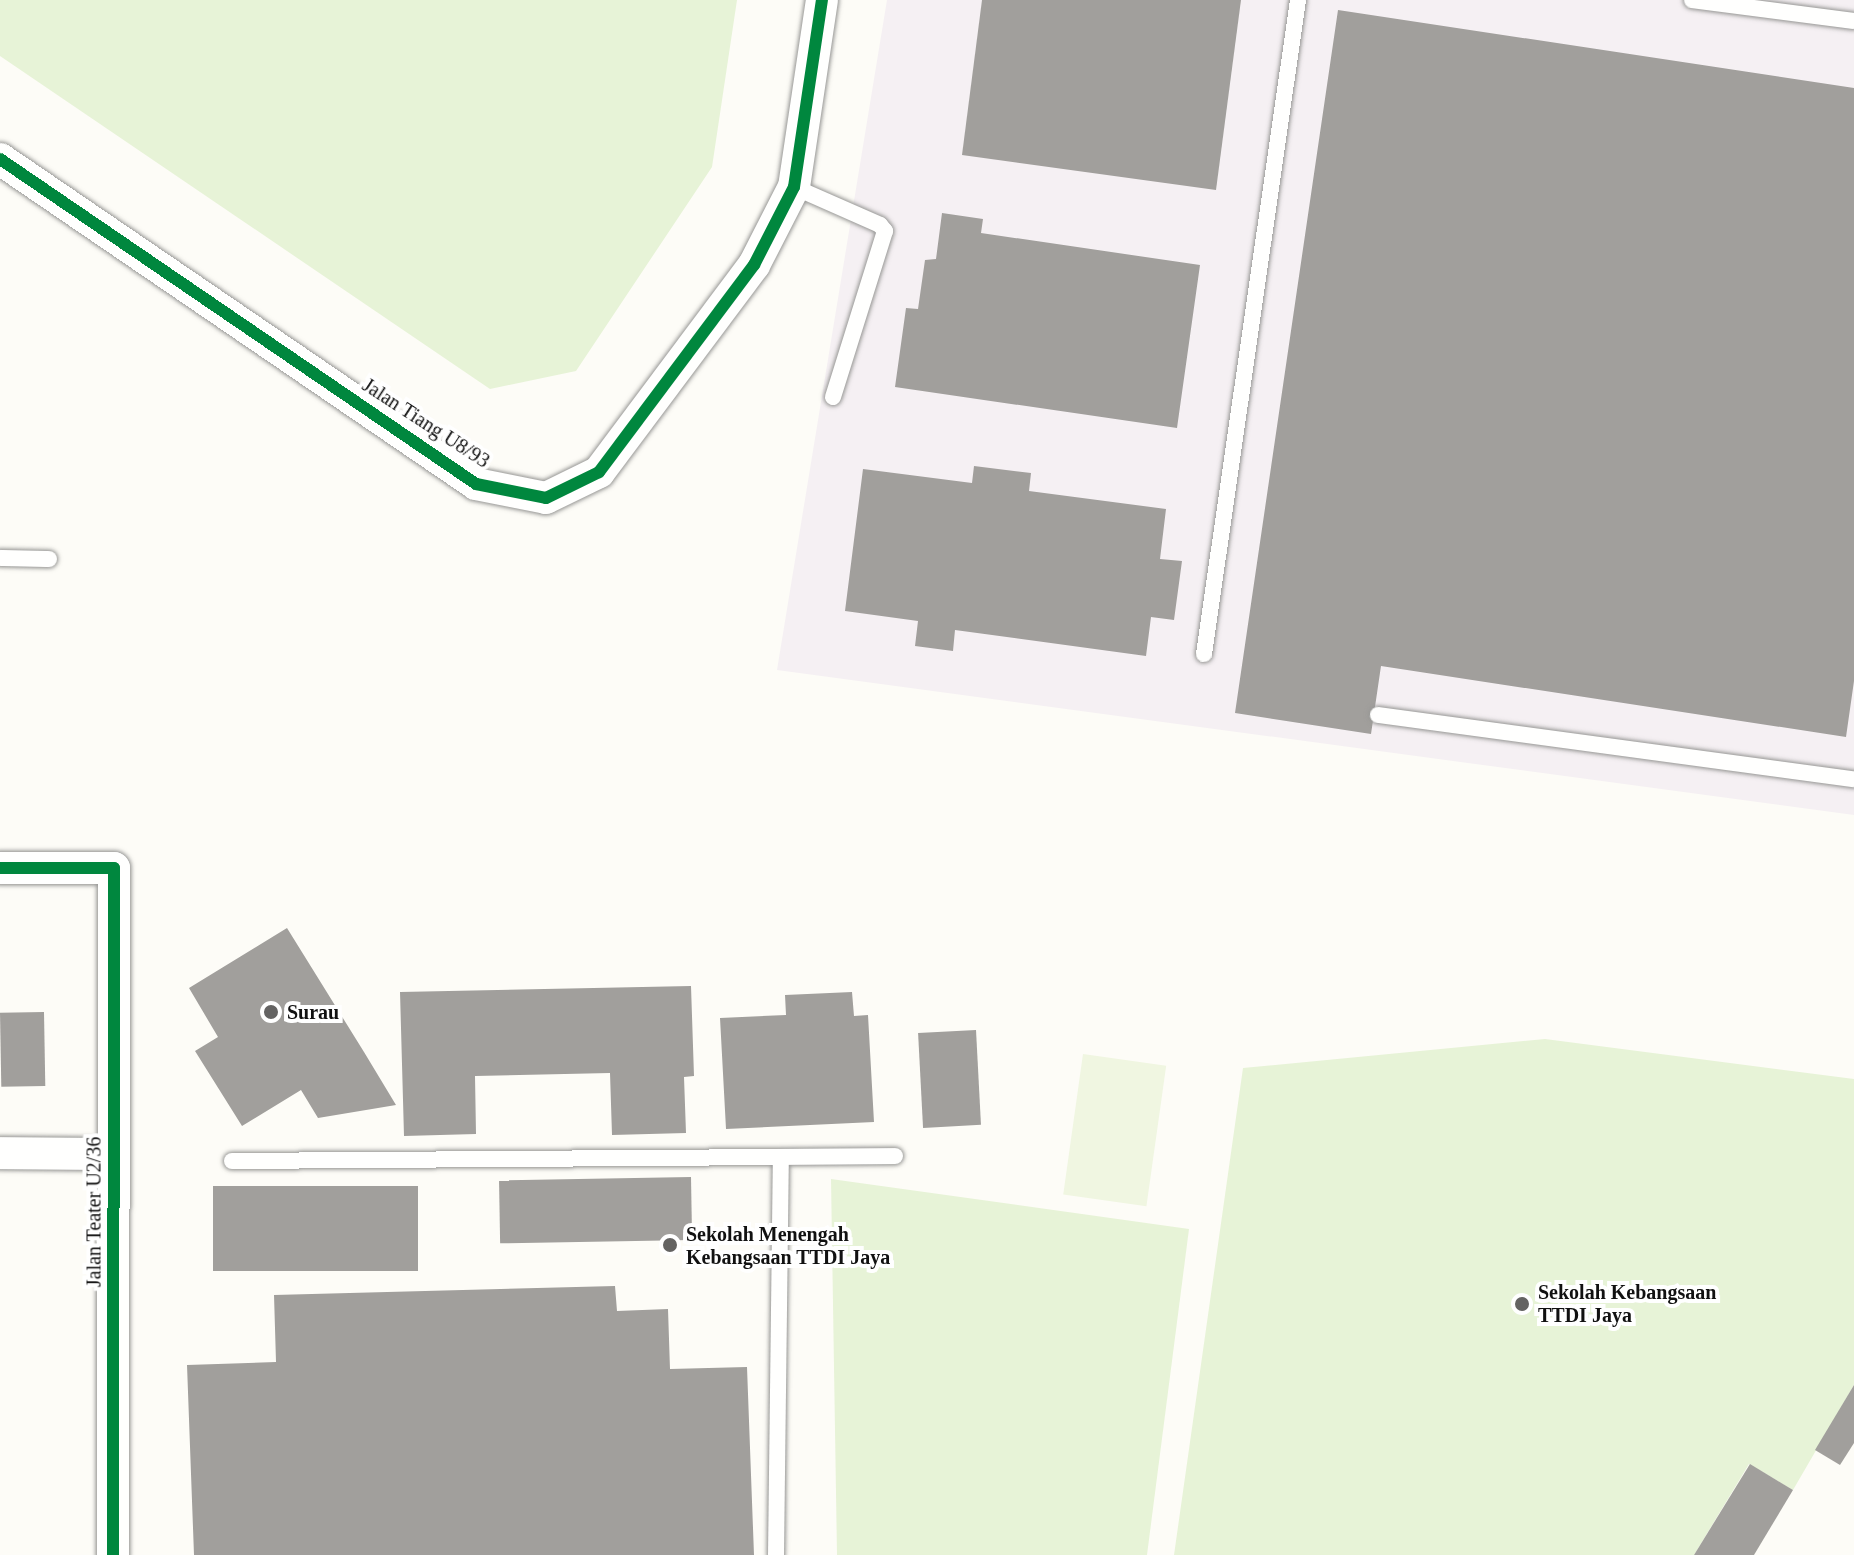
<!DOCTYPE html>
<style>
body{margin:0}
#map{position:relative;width:1854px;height:1555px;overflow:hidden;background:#fdfcf7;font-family:"Times New Roman",serif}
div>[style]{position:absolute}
.industrial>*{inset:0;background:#f5f0f3}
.green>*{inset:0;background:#e7f3d7}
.pitch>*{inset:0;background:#f0f6e1;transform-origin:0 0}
.building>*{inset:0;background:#a19f9c;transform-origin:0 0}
.roads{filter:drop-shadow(0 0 2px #979795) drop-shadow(0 0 2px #979795)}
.lane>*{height:16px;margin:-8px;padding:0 8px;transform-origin:8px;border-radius:8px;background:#fffffe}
.street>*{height:32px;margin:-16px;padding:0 16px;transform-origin:16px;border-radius:16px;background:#fffffe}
.cycleway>*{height:12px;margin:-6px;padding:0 6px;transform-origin:6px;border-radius:6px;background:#00873e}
.dots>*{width:22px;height:22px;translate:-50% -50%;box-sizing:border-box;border:4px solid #fff;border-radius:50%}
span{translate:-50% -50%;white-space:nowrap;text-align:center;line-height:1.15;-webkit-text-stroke:8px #fff;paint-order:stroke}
.street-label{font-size:20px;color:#111}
.poi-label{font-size:20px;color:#111;font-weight:700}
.left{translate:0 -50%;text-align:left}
</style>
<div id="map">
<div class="industrial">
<i style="clip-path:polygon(887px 0,1854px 0,1854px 815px,777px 670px)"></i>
</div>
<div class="green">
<i style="clip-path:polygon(0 0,737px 0,712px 167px,576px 371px,490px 389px,0 56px)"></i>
<i style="clip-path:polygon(1545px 1039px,1854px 1079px,1854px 1385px,1793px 1490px,1749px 1464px,1694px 1555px,1174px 1555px,1243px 1068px)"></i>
<i style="clip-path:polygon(831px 1179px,1189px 1229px,1147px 1555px,837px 1555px)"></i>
</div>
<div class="pitch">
<i style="left:1083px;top:1054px;width:84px;height:142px;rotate:8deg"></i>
</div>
<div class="building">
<i style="clip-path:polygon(982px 0,1241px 0,1216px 190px,962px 155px)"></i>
<i style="clip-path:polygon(1338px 10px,1854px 88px,1854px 681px,1846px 737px,1381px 666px,1371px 734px,1235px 713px)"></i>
<i style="clip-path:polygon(942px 213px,983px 219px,981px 233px,1200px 265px,1177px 428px,895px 387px,906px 308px,918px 309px,925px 260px,936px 259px)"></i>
<i style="clip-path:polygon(974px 466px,1031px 473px,1029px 491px,1166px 509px,1160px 559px,1182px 561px,1174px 620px,1151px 617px,1146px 656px,955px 630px,953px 651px,915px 646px,918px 621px,845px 611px,863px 469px,972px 483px)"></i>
<i style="clip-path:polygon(287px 928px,364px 1052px,396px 1105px,318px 1118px,301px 1090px,242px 1126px,195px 1051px,218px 1037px,189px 988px)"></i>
<i style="clip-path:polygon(691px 986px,694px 1076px,684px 1077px,686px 1133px,612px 1135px,610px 1073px,475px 1076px,476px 1134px,404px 1136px,400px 992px)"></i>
<i style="clip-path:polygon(852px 992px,854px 1016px,868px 1015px,874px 1122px,726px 1129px,720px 1018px,786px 1015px,785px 995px)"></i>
<i style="left:44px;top:1012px;width:74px;height:44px;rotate:89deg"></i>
<i style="left:976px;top:1030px;width:95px;height:58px;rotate:87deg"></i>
<i style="left:691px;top:1177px;width:63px;height:192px;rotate:89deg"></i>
<i style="left:213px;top:1186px;width:205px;height:85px"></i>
<i style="clip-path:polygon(615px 1286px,617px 1311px,668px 1309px,670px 1369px,747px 1367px,754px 1555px,194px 1555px,187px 1365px,276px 1362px,274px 1295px)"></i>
<i style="clip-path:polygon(1854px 1385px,1854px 1443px,1840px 1465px,1815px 1450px)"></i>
<i style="clip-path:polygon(1750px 1464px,1793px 1490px,1754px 1555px,1694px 1555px)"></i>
</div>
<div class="roads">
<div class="lane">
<i style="left:1692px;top:0;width:163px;rotate:7.4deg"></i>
<i style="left:794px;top:187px;width:94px;rotate:23.8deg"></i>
<i style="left:880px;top:225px;width:8px;rotate:50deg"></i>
<i style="left:885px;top:231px;width:174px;rotate:107.4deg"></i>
<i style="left:0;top:558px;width:49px;rotate:1.2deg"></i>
<i style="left:1204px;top:654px;width:661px;rotate:-81.82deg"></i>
<i style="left:1378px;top:715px;width:480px;rotate:7.7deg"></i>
<i style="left:232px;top:1161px;width:549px;rotate:-0.42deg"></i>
<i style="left:776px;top:1555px;width:398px;rotate:-89.3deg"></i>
<i style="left:781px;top:1157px;width:114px;rotate:-0.5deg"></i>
</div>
<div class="street">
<i style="left:0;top:159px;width:576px;rotate:34.32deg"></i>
<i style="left:476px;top:484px;width:71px;rotate:11.3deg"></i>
<i style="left:546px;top:498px;width:59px;rotate:-26.1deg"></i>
<i style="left:599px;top:472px;width:259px;rotate:-53.2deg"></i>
<i style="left:754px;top:265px;width:88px;rotate:-62.9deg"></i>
<i style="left:794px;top:187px;width:189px;rotate:-81.5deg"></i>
<i style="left:0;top:868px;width:114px"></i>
<i style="left:114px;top:868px;width:687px;rotate:90.08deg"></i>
<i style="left:0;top:1153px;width:114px;rotate:0.5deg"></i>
</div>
</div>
<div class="cycleway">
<i style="left:0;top:159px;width:576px;rotate:34.32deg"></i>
<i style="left:476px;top:484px;width:71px;rotate:11.3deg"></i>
<i style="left:546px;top:498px;width:59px;rotate:-26.1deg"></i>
<i style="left:599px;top:472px;width:259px;rotate:-53.2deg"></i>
<i style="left:754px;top:265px;width:88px;rotate:-62.9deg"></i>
<i style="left:794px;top:187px;width:189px;rotate:-81.5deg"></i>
<i style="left:0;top:868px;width:114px"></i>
<i style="left:114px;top:868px;width:687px;rotate:90.08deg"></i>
</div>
<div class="dots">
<i style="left:271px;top:1012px;background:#646362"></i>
<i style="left:670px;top:1245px;background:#646362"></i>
<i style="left:1522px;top:1304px;background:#646362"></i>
</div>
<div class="street-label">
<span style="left:426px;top:423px;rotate:33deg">Jalan Tiang U8/93</span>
<span style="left:94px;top:1212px;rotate:-90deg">Jalan Teater U2/36</span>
</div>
<div class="poi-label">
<span class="left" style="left:287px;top:1012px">Surau</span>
<span class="left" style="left:686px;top:1246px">Sekolah Menengah<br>Kebangsaan TTDI Jaya</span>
<span class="left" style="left:1538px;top:1304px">Sekolah Kebangsaan<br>TTDI Jaya</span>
</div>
</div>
